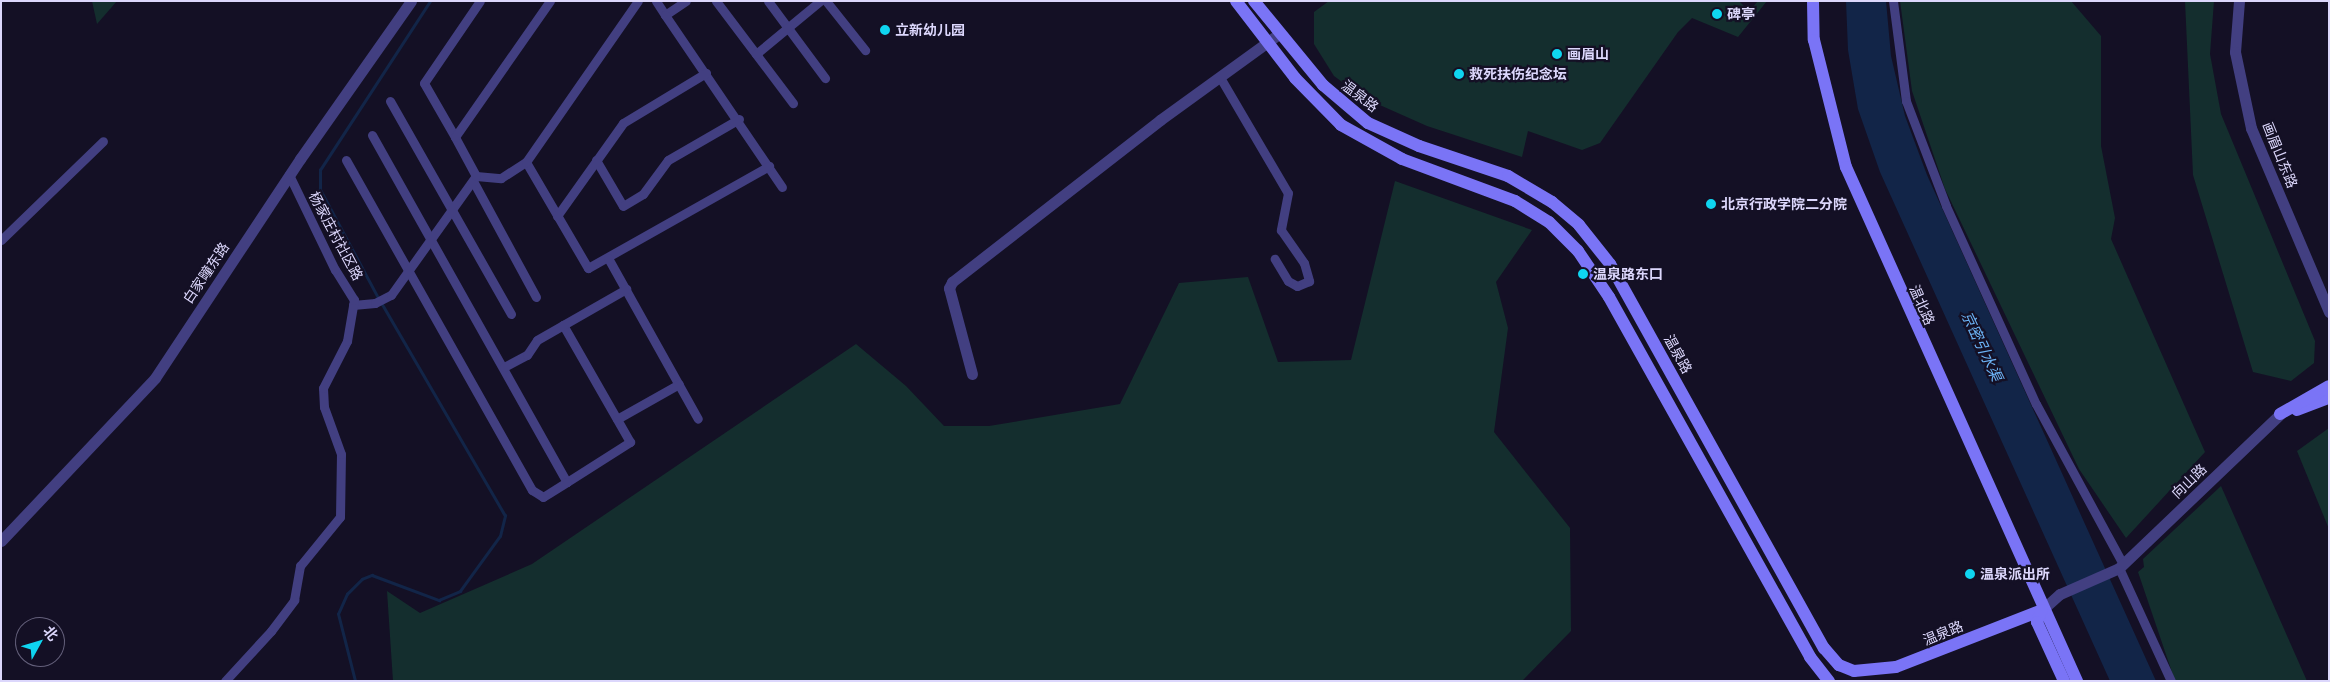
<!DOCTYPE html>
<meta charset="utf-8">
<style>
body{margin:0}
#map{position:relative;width:2330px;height:682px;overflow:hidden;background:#141025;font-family:"Noto Sans","Noto Sans SC",sans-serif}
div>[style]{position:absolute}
.green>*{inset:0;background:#142e2e}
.water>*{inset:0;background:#122548}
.stream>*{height:2.5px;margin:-1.25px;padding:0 1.25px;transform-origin:1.25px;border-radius:1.25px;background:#122548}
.minor>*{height:9px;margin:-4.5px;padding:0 4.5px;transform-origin:4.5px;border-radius:4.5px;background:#423f81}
.tertiary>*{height:11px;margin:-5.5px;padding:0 5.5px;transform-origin:5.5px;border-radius:5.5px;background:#423f81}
.secondary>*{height:12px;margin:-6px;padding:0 6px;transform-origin:6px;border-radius:6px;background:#7a74f6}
.dots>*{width:14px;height:14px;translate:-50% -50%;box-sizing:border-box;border:2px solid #141025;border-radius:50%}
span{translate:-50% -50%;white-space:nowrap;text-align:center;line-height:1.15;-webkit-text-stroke:4.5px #141025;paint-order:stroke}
.poi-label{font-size:14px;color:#dcd7fc;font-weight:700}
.left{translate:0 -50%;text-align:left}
.street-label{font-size:14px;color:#dcd7fc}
.water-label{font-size:15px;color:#6cb3f6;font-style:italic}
.frame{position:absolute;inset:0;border:2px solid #dcd7fc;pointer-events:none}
.north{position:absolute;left:15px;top:617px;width:50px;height:50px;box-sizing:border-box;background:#141025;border:1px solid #64607b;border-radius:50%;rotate:51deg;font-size:14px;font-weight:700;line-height:20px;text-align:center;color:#dcd7fc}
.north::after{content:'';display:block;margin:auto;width:18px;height:22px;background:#0fd5f0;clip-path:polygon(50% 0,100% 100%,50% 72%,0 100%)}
</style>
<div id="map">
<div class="green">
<i style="clip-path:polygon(92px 1px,117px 1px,97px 24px)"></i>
<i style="clip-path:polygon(1329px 1px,1739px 1px,1749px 11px,1758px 1px,1767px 1px,1738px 37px,1692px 18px,1678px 32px,1600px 143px,1582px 150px,1528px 131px,1522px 157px,1427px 126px,1364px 98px,1334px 76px,1314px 44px,1314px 12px)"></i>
<i style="clip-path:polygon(1900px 1px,2071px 1px,2101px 36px,2101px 146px,2115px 218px,2111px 239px,2205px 452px,2126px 538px,2079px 469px,1945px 189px,1912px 91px)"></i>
<i style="clip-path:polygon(2185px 1px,2214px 1px,2210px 54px,2221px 114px,2315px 341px,2314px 363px,2291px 381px,2253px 372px,2193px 175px)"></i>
<i style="clip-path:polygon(1395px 181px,1532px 230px,1496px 282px,1508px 328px,1494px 432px,1570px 528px,1571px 631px,1522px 681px,393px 681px,387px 591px,420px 613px,532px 564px,856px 344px,906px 386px,944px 426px,989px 426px,1120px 404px,1179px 283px,1248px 277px,1278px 362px,1351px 360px)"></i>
<i style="clip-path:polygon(2329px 428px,2329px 529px,2297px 451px)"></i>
<i style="clip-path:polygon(2221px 486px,2307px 681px,2175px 681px,2138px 572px,2144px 567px,2143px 559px)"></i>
</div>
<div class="water">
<i style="clip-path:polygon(1846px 1px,1886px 1px,1891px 56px,1905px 116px,1927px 175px,2156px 681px,2110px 681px,1880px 172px,1858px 109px,1848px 50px)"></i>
</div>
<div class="stream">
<i style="left:378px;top:298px;width:123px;rotate:-118.2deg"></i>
<i style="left:320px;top:190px;width:20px;rotate:-90deg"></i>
<i style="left:320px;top:170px;width:202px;rotate:-56.9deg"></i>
<i style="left:355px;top:681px;width:69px;rotate:-104.2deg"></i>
<i style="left:338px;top:614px;width:22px;rotate:-66deg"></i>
<i style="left:347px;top:594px;width:21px;rotate:-45deg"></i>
<i style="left:362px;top:579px;width:11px;rotate:-22deg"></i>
<i style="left:372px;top:575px;width:72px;rotate:20.5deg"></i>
<i style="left:439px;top:600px;width:23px;rotate:-23deg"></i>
<i style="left:460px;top:591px;width:68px;rotate:-54deg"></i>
<i style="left:500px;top:536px;width:21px;rotate:-76deg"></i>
<i style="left:505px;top:516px;width:246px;rotate:-120.2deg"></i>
</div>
<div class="minor">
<i style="left:656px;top:1px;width:17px;rotate:57deg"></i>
<i style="left:665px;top:15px;width:25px;rotate:-34deg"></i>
<i style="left:716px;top:1px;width:128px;rotate:53deg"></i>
<i style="left:768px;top:1px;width:96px;rotate:53.5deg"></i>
<i style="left:826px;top:1px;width:63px;rotate:51.5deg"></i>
<i style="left:1893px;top:1px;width:101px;rotate:82.6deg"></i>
<i style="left:1906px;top:101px;width:112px;rotate:69.1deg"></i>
<i style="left:1946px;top:206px;width:217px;rotate:65.6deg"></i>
<i style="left:2036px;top:404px;width:182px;rotate:61.5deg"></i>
<i style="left:665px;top:15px;width:208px;rotate:55.8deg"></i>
<i style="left:756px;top:54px;width:83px;rotate:-39.6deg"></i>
<i style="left:1221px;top:79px;width:132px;rotate:59.6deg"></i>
<i style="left:1288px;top:193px;width:38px;rotate:101deg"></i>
<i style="left:1281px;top:230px;width:40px;rotate:55.1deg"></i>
<i style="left:1304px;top:263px;width:19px;rotate:74deg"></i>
<i style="left:1309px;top:281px;width:13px;rotate:157deg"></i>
<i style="left:1297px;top:286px;width:10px;rotate:-151deg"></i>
<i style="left:1288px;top:281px;width:26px;rotate:-121deg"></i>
<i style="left:390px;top:101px;width:245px;rotate:60.4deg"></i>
<i style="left:372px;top:135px;width:398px;rotate:60.7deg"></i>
<i style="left:567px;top:482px;width:75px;rotate:-32.4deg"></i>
<i style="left:630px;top:442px;width:135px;rotate:-119.8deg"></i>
<i style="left:455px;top:137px;width:62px;rotate:-119.9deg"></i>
<i style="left:424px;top:83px;width:99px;rotate:-55.7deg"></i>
<i style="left:346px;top:160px;width:379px;rotate:60.6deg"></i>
<i style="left:532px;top:490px;width:13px;rotate:32deg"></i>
<i style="left:543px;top:497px;width:28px;rotate:-32deg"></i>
<i style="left:596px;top:160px;width:53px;rotate:59.6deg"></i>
<i style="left:623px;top:206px;width:23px;rotate:-31deg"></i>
<i style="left:643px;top:194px;width:42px;rotate:-53.7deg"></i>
<i style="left:668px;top:160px;width:82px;rotate:-30deg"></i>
<i style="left:526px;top:162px;width:123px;rotate:59.7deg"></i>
<i style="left:588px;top:268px;width:208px;rotate:-29.4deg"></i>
<i style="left:476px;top:176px;width:25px;rotate:5deg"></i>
<i style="left:501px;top:178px;width:30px;rotate:-33deg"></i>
<i style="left:526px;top:162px;width:196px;rotate:-55.2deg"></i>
<i style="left:473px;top:181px;width:132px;rotate:61.5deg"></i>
<i style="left:557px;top:216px;width:114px;rotate:-54.6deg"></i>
<i style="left:623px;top:123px;width:97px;rotate:-31.1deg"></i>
<i style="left:1px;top:240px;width:142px;rotate:-44.1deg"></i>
<i style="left:608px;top:258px;width:184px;rotate:60.8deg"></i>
<i style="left:353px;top:305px;width:22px;rotate:-5deg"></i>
<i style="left:375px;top:303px;width:18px;rotate:-27deg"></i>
<i style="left:391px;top:295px;width:146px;rotate:-54.5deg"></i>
<i style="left:476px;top:176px;width:44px;rotate:-118.3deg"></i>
<i style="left:455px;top:137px;width:166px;rotate:-55.1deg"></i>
<i style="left:504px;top:367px;width:26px;rotate:-28deg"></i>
<i style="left:527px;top:355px;width:18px;rotate:-56deg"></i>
<i style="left:537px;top:340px;width:103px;rotate:-29.8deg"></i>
<i style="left:617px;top:419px;width:71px;rotate:-29.4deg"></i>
<i style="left:2119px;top:568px;width:124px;rotate:65.3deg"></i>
<i style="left:225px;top:681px;width:68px;rotate:-47.4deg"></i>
<i style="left:271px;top:631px;width:39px;rotate:-53deg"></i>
<i style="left:294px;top:600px;width:35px;rotate:-80deg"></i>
<i style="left:300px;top:566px;width:63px;rotate:-50.8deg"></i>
<i style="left:340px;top:517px;width:63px;rotate:-89.1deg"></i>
<i style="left:341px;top:454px;width:50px;rotate:-109.9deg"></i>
<i style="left:324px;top:407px;width:19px;rotate:-93deg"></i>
<i style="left:323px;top:388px;width:53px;rotate:-62.9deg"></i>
<i style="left:347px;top:341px;width:42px;rotate:-80.3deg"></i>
<i style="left:354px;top:300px;width:36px;rotate:-122deg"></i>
<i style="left:335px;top:270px;width:106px;rotate:-115.8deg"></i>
</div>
<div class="tertiary">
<i style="left:2239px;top:1px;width:51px;rotate:94.5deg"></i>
<i style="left:2235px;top:52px;width:78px;rotate:78.1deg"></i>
<i style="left:2251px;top:128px;width:200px;rotate:67deg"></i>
<i style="left:972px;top:374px;width:89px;rotate:-105deg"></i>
<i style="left:949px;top:288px;width:7px;rotate:-63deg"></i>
<i style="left:952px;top:282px;width:264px;rotate:-37.9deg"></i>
<i style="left:1160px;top:120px;width:147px;rotate:-35.9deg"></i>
<i style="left:1px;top:541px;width:224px;rotate:-46.6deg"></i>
<i style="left:155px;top:378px;width:263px;rotate:-56.5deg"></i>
<i style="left:300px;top:159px;width:193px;rotate:-54.9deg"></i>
<i style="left:2042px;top:610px;width:24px;rotate:-42deg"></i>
<i style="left:2060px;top:594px;width:64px;rotate:-23.8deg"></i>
<i style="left:2119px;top:568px;width:223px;rotate:-43.7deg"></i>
</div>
<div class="secondary">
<i style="left:1236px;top:1px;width:97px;rotate:52.5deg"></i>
<i style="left:1295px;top:78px;width:66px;rotate:45.6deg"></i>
<i style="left:1341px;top:125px;width:70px;rotate:29.1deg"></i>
<i style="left:1402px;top:159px;width:121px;rotate:20.4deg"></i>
<i style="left:1515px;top:201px;width:40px;rotate:32deg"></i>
<i style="left:1549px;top:222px;width:41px;rotate:45deg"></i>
<i style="left:1578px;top:251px;width:55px;rotate:56deg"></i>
<i style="left:1609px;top:297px;width:412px;rotate:60.8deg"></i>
<i style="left:1810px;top:657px;width:31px;rotate:52deg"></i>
<i style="left:1254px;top:1px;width:109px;rotate:50.6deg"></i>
<i style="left:1323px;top:85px;width:59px;rotate:40.2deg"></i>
<i style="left:1368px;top:123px;width:56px;rotate:24.3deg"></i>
<i style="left:1419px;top:146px;width:94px;rotate:18.6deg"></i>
<i style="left:1508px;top:176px;width:51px;rotate:30.6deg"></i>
<i style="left:1552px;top:202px;width:35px;rotate:40deg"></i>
<i style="left:1579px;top:225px;width:50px;rotate:51.5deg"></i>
<i style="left:1610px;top:264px;width:440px;rotate:60.9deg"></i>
<i style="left:1824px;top:648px;width:23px;rotate:49deg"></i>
<i style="left:1839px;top:665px;width:16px;rotate:22deg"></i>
<i style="left:1854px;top:671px;width:42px;rotate:-5.4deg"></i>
<i style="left:1896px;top:667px;width:157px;rotate:-21.3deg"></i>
<i style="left:1813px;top:1px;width:39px;rotate:89deg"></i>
<i style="left:1814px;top:40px;width:131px;rotate:75.9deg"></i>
<i style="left:1846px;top:167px;width:564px;rotate:65.8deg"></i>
<i style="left:2297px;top:410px;width:34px;rotate:-21deg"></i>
<i style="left:2280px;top:414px;width:56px;rotate:-29.7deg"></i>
<i style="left:2042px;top:610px;width:13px;rotate:113deg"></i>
<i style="left:2037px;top:622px;width:65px;rotate:65.4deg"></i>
</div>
<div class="dots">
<i style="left:1717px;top:14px;background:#0fd5f0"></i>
<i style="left:885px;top:30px;background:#0fd5f0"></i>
<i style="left:1557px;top:54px;background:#0fd5f0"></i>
<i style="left:1459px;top:74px;background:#0fd5f0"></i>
<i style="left:1711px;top:204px;background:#0fd5f0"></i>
<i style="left:1583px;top:274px;background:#0fd5f0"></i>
<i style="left:1970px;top:574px;background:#0fd5f0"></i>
</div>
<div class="poi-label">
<span class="left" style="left:1727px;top:14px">碑亭</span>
<span class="left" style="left:895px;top:30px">立新幼儿园</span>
<span class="left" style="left:1567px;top:54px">画眉山</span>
<span class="left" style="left:1469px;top:74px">救死扶伤纪念坛</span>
<span class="left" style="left:1721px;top:204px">北京行政学院二分院</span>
<span class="left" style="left:1593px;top:274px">温泉路东口</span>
<span class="left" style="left:1980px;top:574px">温泉派出所</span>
</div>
<div class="street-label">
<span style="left:1360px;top:96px;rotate:37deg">温泉路</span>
<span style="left:2280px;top:155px;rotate:68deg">画眉山东路</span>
<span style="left:336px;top:236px;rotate:62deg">杨家庄村社区路</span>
<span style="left:206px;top:273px;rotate:-56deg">白家疃东路</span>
<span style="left:1922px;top:305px;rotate:66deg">温北路</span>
<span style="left:1678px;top:354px;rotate:61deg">温泉路</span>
<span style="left:2189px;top:481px;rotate:-44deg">向山路</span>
<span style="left:1943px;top:633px;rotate:-22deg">温泉路</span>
</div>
<div class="water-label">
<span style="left:1982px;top:346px;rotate:65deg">京密引水渠</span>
</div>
<div class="frame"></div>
<div class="north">北</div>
</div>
